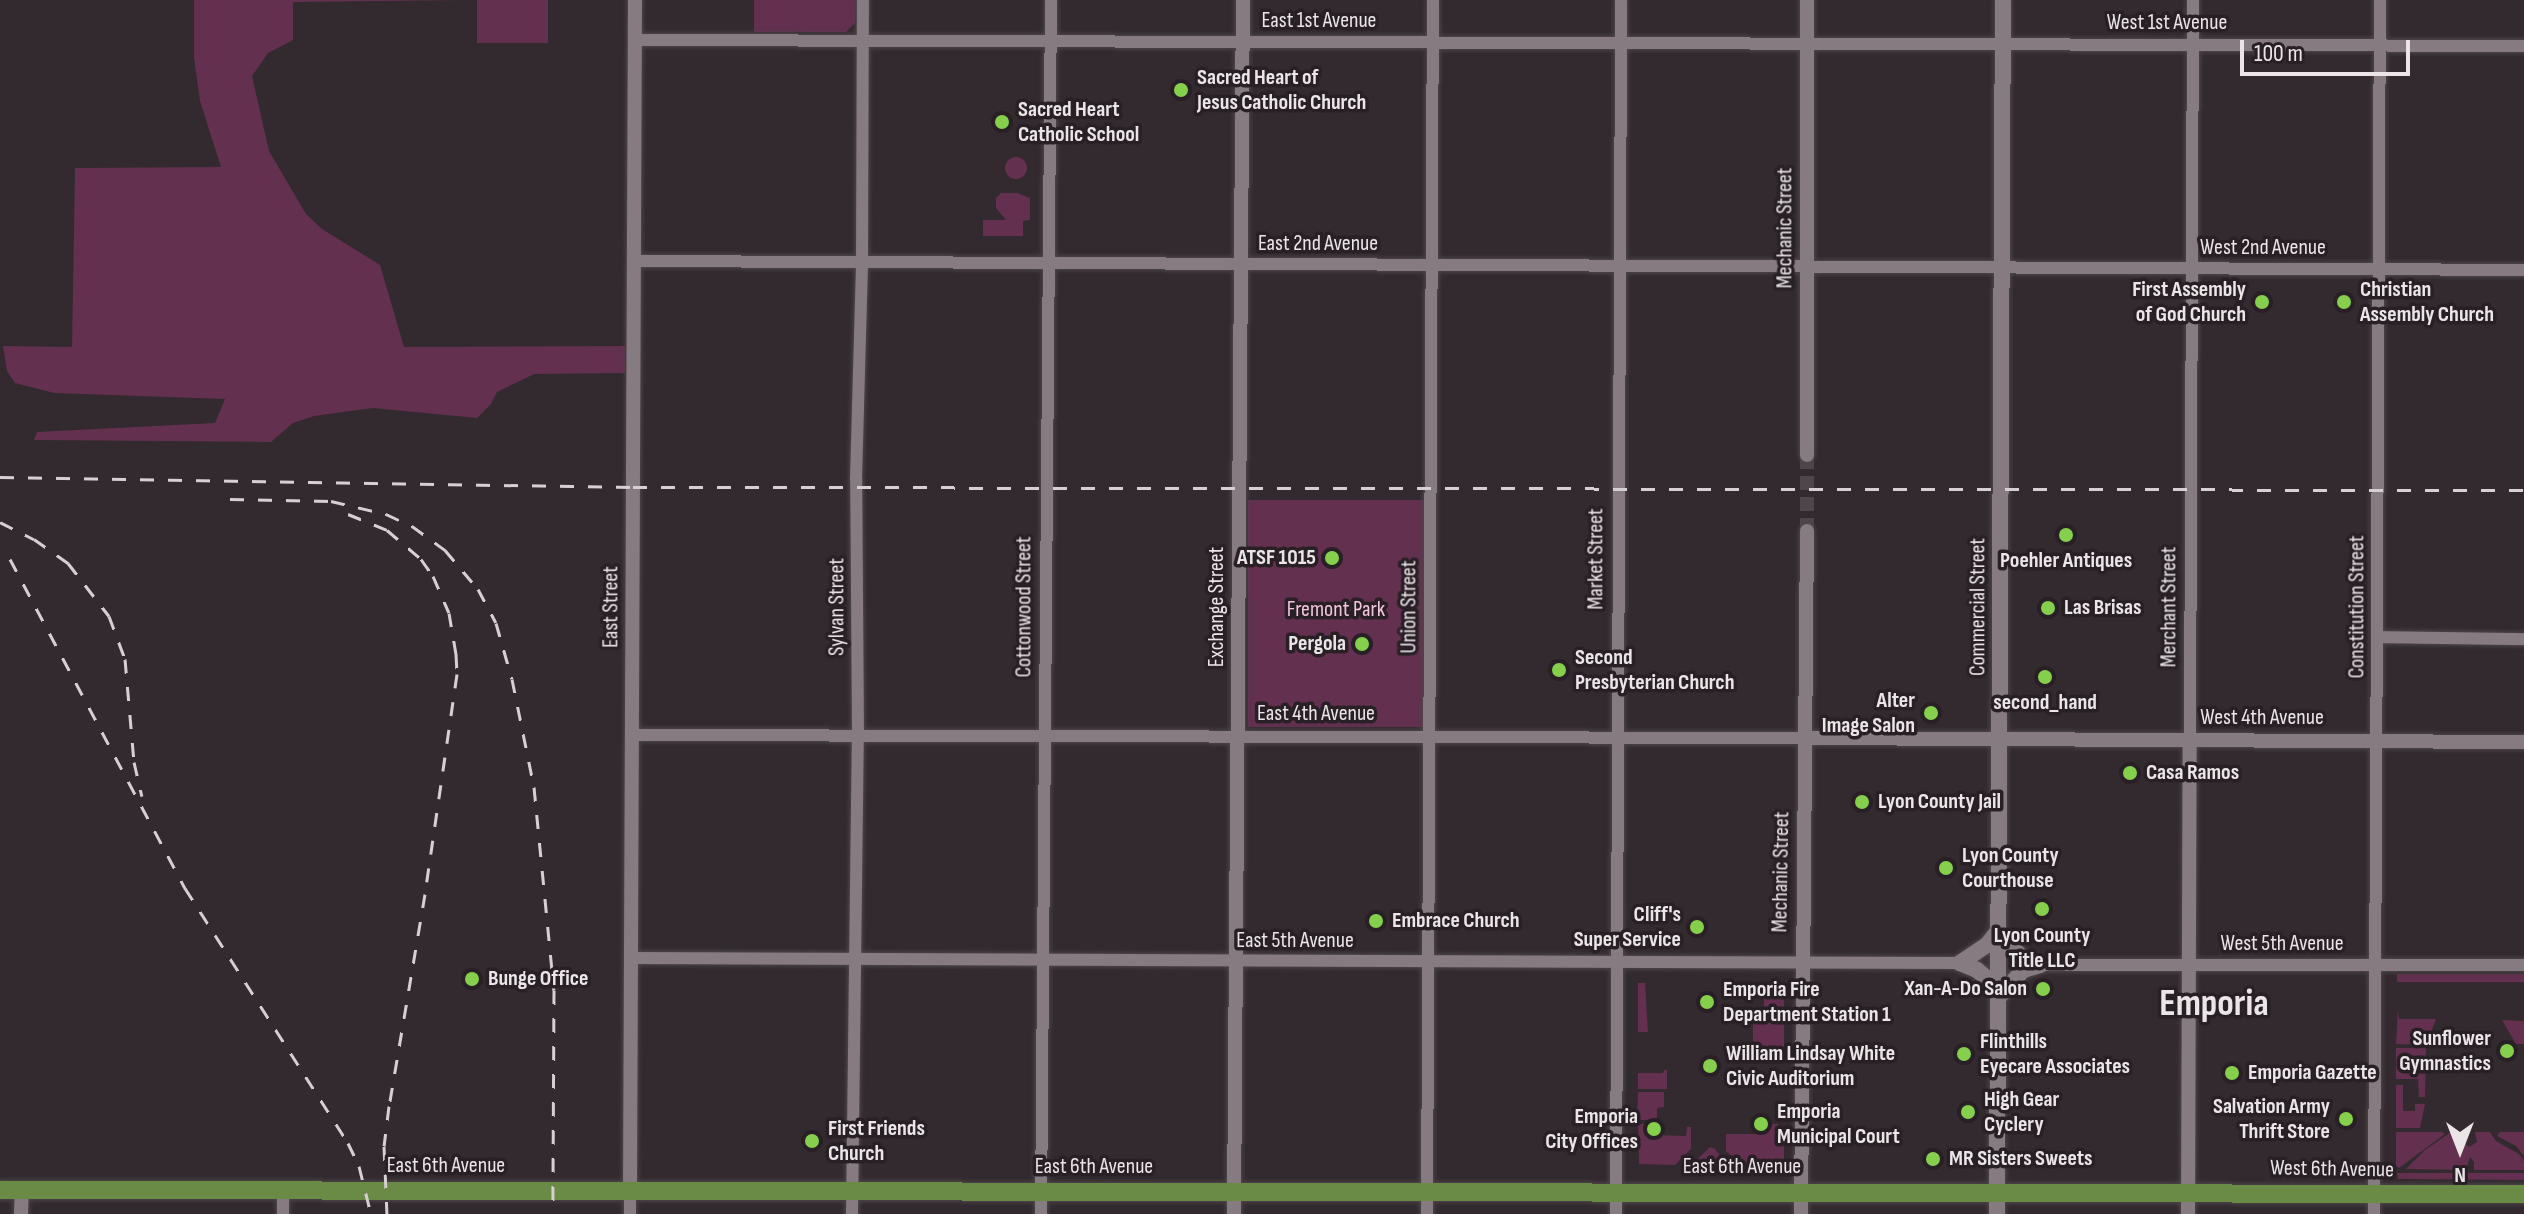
<!DOCTYPE html>
<style>
body{margin:0}
#map{position:relative;width:2524px;height:1214px;overflow:hidden;background:#322a2e;font-family:"Sofia Sans Condensed",sans-serif}
div>[style]{position:absolute}
.green>*{inset:0;background:#63304f;transform-origin:0 0}
.round{border-radius:50%}
.tertiary-tunnel>*{height:14px;margin-top:-7px;transform-origin:0;background:repeating-linear-gradient(90deg,#4e464a 0 14px,transparent 0 21px)}
.roads{filter:drop-shadow(0 0 2px #4c4549) drop-shadow(0 0 2px #4c4549)}
.minor>*{height:12px;margin:-6px;padding:0 6px;transform-origin:6px;border-radius:6px;background:#867b81}
.tertiary>*{height:14px;margin:-7px;padding:0 7px;transform-origin:7px;border-radius:7px;background:#867b81}
.secondary>*{height:16px;margin:-8px;padding:0 8px;transform-origin:8px;border-radius:8px;background:#867b81}
.primary>*{height:18px;margin:-9px;padding:0 9px;transform-origin:9px;border-radius:9px;background:#6a8b46}
.rail>*{height:3px;margin-top:-1.5px;transform-origin:0;background:repeating-linear-gradient(90deg,#d6cfd3 0 14px,transparent 0 28px)}
.dots>*{width:22px;height:22px;translate:-50% -50%;box-sizing:border-box;border:4px solid #282025;border-radius:50%}
span{translate:-50% -50%;white-space:nowrap;text-align:center;line-height:1.15;-webkit-text-stroke:7px #282025;paint-order:stroke}
.street-label{font-size:22px;color:#ebe5e8}
.poi-label{font-size:22px;color:#ebe5e8;font-weight:700}
.left{translate:0 -50%;text-align:left}
.right{translate:-100% -50%;text-align:right}
.park-label{font-size:22px;color:#f4c5de}
.town-label{font-size:38px;color:#ebe5e8;font-weight:700}
.north{position:absolute;left:2420px;top:1110px;width:80px;height:80px;-webkit-text-stroke:6px #282025;paint-order:stroke;rotate:180deg;font-size:22px;font-weight:700;line-height:32px;text-align:center;color:#ebe5e8}
.north::after{content:'';display:block;margin:auto;width:28px;height:36px;background:#ebe5e8;clip-path:polygon(50% 0,100% 100%,50% 72%,0 100%)}
.scale{position:absolute;left:2240px;top:40px;width:170px;height:36px;box-sizing:border-box;border:4px solid #ebe5e8;border-top:0;padding-left:10px;font-size:24px;line-height:28px;white-space:nowrap;color:#ebe5e8;-webkit-text-stroke:6px #282025;paint-order:stroke}
</style>
<div id="map">
<div class="green">
<i style="clip-path:polygon(194px 0,465px 0,293px 2px,293px 40px,268px 53px,252px 76px,269px 151px,306px 214px,322px 229px,380px 265px,404px 347px,625px 346px,625px 373px,534px 374px,497px 392px,491px 404px,477px 418px,373px 408px,314px 416px,293px 423px,271px 442px,34px 440px,37px 432px,215px 423px,225px 399px,54px 393px,15px 383px,7px 371px,3px 346px,72px 347px,75px 168px,221px 167px,200px 101px,194px 58px)"></i>
<i style="left:477px;top:0;width:71px;height:43px"></i>
<i style="clip-path:polygon(754px 0,856px 0,855px 23px,846px 32px,754px 32px)"></i>
<i class="round" style="left:1005px;top:157px;width:22px;height:22px"></i>
<i style="clip-path:polygon(1001px 193px,1017px 193px,1030px 198px,1030px 220px,1023px 221px,1023px 236px,983px 236px,983px 220px,1006px 220px,996px 208px,996px 198px)"></i>
<i style="left:1248px;top:500px;width:176px;height:227px"></i>
<i style="left:2397px;top:974px;width:127px;height:8px"></i>
<i style="clip-path:polygon(1638px 983px,1645px 983px,1648px 1032px,1638px 1032px)"></i>
<i style="clip-path:polygon(1757px 983px,1784px 983px,1784px 1053px,1753px 1054px,1753px 1017px,1764px 1017px,1764px 993px,1757px 993px)"></i>
<i style="clip-path:polygon(2398px 1009px,2399px 1019px,2436px 1019px,2426px 1045px,2396px 1044px)"></i>
<i style="clip-path:polygon(2502px 1020px,2524px 1021px,2524px 1044px,2516px 1044px)"></i>
<i style="clip-path:polygon(2396px 1048px,2426px 1048px,2425px 1097px,2419px 1097px,2418px 1079px,2396px 1079px)"></i>
<i style="clip-path:polygon(1664px 1070px,1667px 1070px,1667px 1089px,1638px 1089px,1638px 1073px,1663px 1073px)"></i>
<i style="clip-path:polygon(2396px 1085px,2403px 1085px,2403px 1111px,2415px 1111px,2415px 1104px,2425px 1104px,2420px 1128px,2396px 1128px)"></i>
<i style="clip-path:polygon(1638px 1092px,1664px 1092px,1664px 1107px,1657px 1108px,1657px 1120px,1637px 1120px)"></i>
<i style="clip-path:polygon(1638px 1124px,1657px 1124px,1657px 1135px,1686px 1136px,1687px 1127px,1691px 1127px,1691px 1149px,1675px 1165px,1639px 1164px)"></i>
<i style="clip-path:polygon(1763px 1124px,1778px 1124px,1778px 1129px,1784px 1129px,1784px 1163px,1741px 1165px,1726px 1151px,1726px 1134px,1762px 1134px)"></i>
<i style="clip-path:polygon(2396px 1132px,2442px 1132px,2445px 1134px,2399px 1168px,2396px 1166px)"></i>
<i style="clip-path:polygon(2451px 1132px,2464px 1132px,2463px 1142px,2469px 1147px,2477px 1142px,2475px 1132px,2490px 1132px,2496px 1141px,2519px 1154px,2524px 1161px,2524px 1170px,2474px 1170px,2474px 1162px,2470px 1157px,2466px 1170px,2406px 1169px,2425px 1150px)"></i>
<i style="clip-path:polygon(2500px 1132px,2524px 1132px,2524px 1156px,2516px 1146px,2497px 1136px)"></i>
<i style="clip-path:polygon(1710px 1147px,1715px 1149px,1727px 1164px,1693px 1164px)"></i>
<i style="clip-path:polygon(2397px 1173px,2524px 1173px,2524px 1180px,2403px 1179px,2398px 1179px)"></i>
</div>
<div class="tertiary-tunnel">
<i style="left:1807px;top:455px;width:76px;rotate:90deg"></i>
</div>
<div class="roads">
<div class="minor">
<i style="left:635px;top:40px;width:1889px;rotate:0.18deg"></i>
<i style="left:634px;top:261px;width:1890px;rotate:0.27deg"></i>
<i style="left:2377px;top:637px;width:147px;rotate:0.8deg"></i>
<i style="left:633px;top:735px;width:1173px;rotate:0.15deg"></i>
<i style="left:2190px;top:740px;width:740px;rotate:-89.77deg"></i>
<i style="left:631px;top:958px;width:1329px;rotate:0.22deg"></i>
<i style="left:2040px;top:965px;width:484px"></i>
<i style="left:630px;top:1190px;width:24px;rotate:90deg"></i>
<i style="left:283px;top:1214px;width:24px;rotate:-90deg"></i>
<i style="left:852px;top:1214px;width:478px;rotate:-89.3deg"></i>
<i style="left:858px;top:736px;width:257px;rotate:-90.4deg"></i>
<i style="left:856px;top:479px;width:216px;rotate:-88.4deg"></i>
<i style="left:862px;top:263px;width:263px;rotate:-89.8deg"></i>
<i style="left:1041px;top:1214px;width:1214px;rotate:-89.53deg"></i>
<i style="left:1427px;top:1214px;width:1214px;rotate:-89.72deg"></i>
<i style="left:1616px;top:1214px;width:1214px;rotate:-89.76deg"></i>
<i style="left:2374px;top:1214px;width:1214px;rotate:-89.72deg"></i>
</div>
<div class="tertiary">
<i style="left:1807px;top:455px;width:455px;rotate:-90deg"></i>
<i style="left:1806px;top:738px;width:718px;rotate:0.32deg"></i>
<i style="left:630px;top:1190px;width:1190px;rotate:-89.76deg"></i>
<i style="left:21px;top:1214px;width:24px;rotate:-88deg"></i>
<i style="left:1234px;top:1214px;width:1214px;rotate:-89.58deg"></i>
<i style="left:1801px;top:1214px;width:683px;rotate:-89.5deg"></i>
<i style="left:2188px;top:1214px;width:474px;rotate:-89.8deg"></i>
</div>
<div class="secondary">
<i style="left:1960px;top:963px;width:32px;rotate:-34deg"></i>
<i style="left:1987px;top:945px;width:18px;rotate:-52deg"></i>
<i style="left:1998px;top:931px;width:38px;rotate:48deg"></i>
<i style="left:2023px;top:959px;width:18px;rotate:19deg"></i>
<i style="left:1960px;top:963px;width:18px;rotate:22deg"></i>
<i style="left:1977px;top:970px;width:17px;rotate:40deg"></i>
<i style="left:1990px;top:981px;width:14px;rotate:65deg"></i>
<i style="left:1998px;top:998px;width:38px;rotate:-48deg"></i>
<i style="left:2023px;top:970px;width:18px;rotate:-16deg"></i>
<i style="left:1997px;top:1214px;width:1214px;rotate:-89.72deg"></i>
</div>
<div class="primary">
<i style="left:0;top:1190px;width:2524px;rotate:0.09deg"></i>
</div>
</div>
<div class="rail">
<i style="left:0;top:477px;width:633px;rotate:0.91deg"></i>
<i style="left:633px;top:487px;width:1891px;rotate:0.09deg"></i>
<i style="left:230px;top:499px;width:101px;rotate:1.1deg"></i>
<i style="left:331px;top:501px;width:57px;rotate:13.3deg"></i>
<i style="left:386px;top:514px;width:29px;rotate:25deg"></i>
<i style="left:412px;top:526px;width:41px;rotate:36deg"></i>
<i style="left:445px;top:550px;width:51px;rotate:49.8deg"></i>
<i style="left:478px;top:589px;width:38px;rotate:62deg"></i>
<i style="left:496px;top:623px;width:58px;rotate:74.1deg"></i>
<i style="left:512px;top:679px;width:110px;rotate:78.5deg"></i>
<i style="left:534px;top:787px;width:204px;rotate:84.4deg"></i>
<i style="left:554px;top:990px;width:224px;rotate:90.3deg"></i>
<i style="left:348px;top:514px;width:42px;rotate:22.3deg"></i>
<i style="left:387px;top:530px;width:45px;rotate:40.5deg"></i>
<i style="left:421px;top:559px;width:21px;rotate:55deg"></i>
<i style="left:433px;top:576px;width:40px;rotate:66.6deg"></i>
<i style="left:449px;top:613px;width:42px;rotate:80.3deg"></i>
<i style="left:456px;top:654px;width:20px;rotate:87deg"></i>
<i style="left:457px;top:674px;width:222px;rotate:98.3deg"></i>
<i style="left:425px;top:894px;width:215px;rotate:99.6deg"></i>
<i style="left:389px;top:1106px;width:40px;rotate:97.1deg"></i>
<i style="left:384px;top:1146px;width:68px;rotate:87.5deg"></i>
<i style="left:0;top:522px;width:38px;rotate:27deg"></i>
<i style="left:34px;top:539px;width:42px;rotate:35.2deg"></i>
<i style="left:68px;top:563px;width:67px;rotate:52.3deg"></i>
<i style="left:109px;top:616px;width:46px;rotate:69.6deg"></i>
<i style="left:125px;top:659px;width:103px;rotate:85deg"></i>
<i style="left:134px;top:762px;width:35px;rotate:77deg"></i>
<i style="left:10px;top:559px;width:373px;rotate:62deg"></i>
<i style="left:185px;top:888px;width:303px;rotate:57.4deg"></i>
<i style="left:348px;top:1143px;width:25px;rotate:64deg"></i>
<i style="left:359px;top:1166px;width:49px;rotate:76deg"></i>
</div>
<div class="dots">
<i style="left:1181px;top:90px;background:#86cf4c"></i>
<i style="left:1002px;top:122px;background:#86cf4c"></i>
<i style="left:2262px;top:302px;background:#86cf4c"></i>
<i style="left:2344px;top:302px;background:#86cf4c"></i>
<i style="left:2066px;top:535px;background:#86cf4c"></i>
<i style="left:1332px;top:558px;background:#86cf4c"></i>
<i style="left:2048px;top:608px;background:#86cf4c"></i>
<i style="left:1362px;top:644px;background:#86cf4c"></i>
<i style="left:1559px;top:670px;background:#86cf4c"></i>
<i style="left:2045px;top:677px;background:#86cf4c"></i>
<i style="left:1931px;top:713px;background:#86cf4c"></i>
<i style="left:2130px;top:773px;background:#86cf4c"></i>
<i style="left:1862px;top:802px;background:#86cf4c"></i>
<i style="left:1946px;top:868px;background:#86cf4c"></i>
<i style="left:2042px;top:909px;background:#86cf4c"></i>
<i style="left:1376px;top:921px;background:#86cf4c"></i>
<i style="left:1697px;top:927px;background:#86cf4c"></i>
<i style="left:472px;top:979px;background:#86cf4c"></i>
<i style="left:2043px;top:989px;background:#86cf4c"></i>
<i style="left:1707px;top:1002px;background:#86cf4c"></i>
<i style="left:2507px;top:1051px;background:#86cf4c"></i>
<i style="left:1964px;top:1054px;background:#86cf4c"></i>
<i style="left:1710px;top:1066px;background:#86cf4c"></i>
<i style="left:2232px;top:1073px;background:#86cf4c"></i>
<i style="left:1968px;top:1112px;background:#86cf4c"></i>
<i style="left:2346px;top:1119px;background:#86cf4c"></i>
<i style="left:1761px;top:1124px;background:#86cf4c"></i>
<i style="left:1654px;top:1129px;background:#86cf4c"></i>
<i style="left:812px;top:1141px;background:#86cf4c"></i>
<i style="left:1933px;top:1159px;background:#86cf4c"></i>
</div>
<div class="street-label">
<span style="left:1319px;top:21px">East 1st Avenue</span>
<span style="left:2167px;top:23px">West 1st Avenue</span>
<span style="left:1785px;top:228px;rotate:-90deg">Mechanic Street</span>
<span style="left:1318px;top:244px">East 2nd Avenue</span>
<span style="left:2263px;top:248px">West 2nd Avenue</span>
<span style="left:1596px;top:559px;rotate:-90deg">Market Street</span>
<span style="left:611px;top:607px;rotate:-90deg">East Street</span>
<span style="left:837px;top:607px;rotate:-90deg">Sylvan Street</span>
<span style="left:1024px;top:607px;rotate:-90deg">Cottonwood Street</span>
<span style="left:1217px;top:607px;rotate:-90deg">Exchange Street</span>
<span style="left:1409px;top:607px;rotate:-90deg">Union Street</span>
<span style="left:1978px;top:607px;rotate:-90deg">Commercial Street</span>
<span style="left:2169px;top:607px;rotate:-90deg">Merchant Street</span>
<span style="left:2357px;top:607px;rotate:-90deg">Constitution Street</span>
<span style="left:1316px;top:714px">East 4th Avenue</span>
<span style="left:2262px;top:718px">West 4th Avenue</span>
<span style="left:1781px;top:872px;rotate:-89deg">Mechanic Street</span>
<span style="left:1295px;top:941px">East 5th Avenue</span>
<span style="left:2282px;top:944px">West 5th Avenue</span>
<span style="left:446px;top:1166px">East 6th Avenue</span>
<span style="left:1094px;top:1167px">East 6th Avenue</span>
<span style="left:1742px;top:1167px">East 6th Avenue</span>
<span style="left:2332px;top:1169px;rotate:1deg">West 6th Avenue</span>
</div>
<div class="poi-label">
<span class="left" style="left:1197px;top:90px">Sacred Heart of<br>Jesus Catholic Church</span>
<span class="left" style="left:1018px;top:122px">Sacred Heart<br>Catholic School</span>
<span class="right" style="left:2246px;top:302px">First Assembly<br>of God Church</span>
<span class="left" style="left:2360px;top:302px">Christian<br>Assembly Church</span>
<span class="right" style="left:1316px;top:558px">ATSF 1015</span>
<span style="left:2066px;top:561px">Poehler Antiques</span>
<span class="left" style="left:2064px;top:608px">Las Brisas</span>
<span class="right" style="left:1346px;top:644px">Pergola</span>
<span class="left" style="left:1575px;top:670px">Second<br>Presbyterian Church</span>
<span class="right" style="left:1915px;top:713px">Alter<br>Image Salon</span>
<span style="left:2045px;top:703px">second_hand</span>
<span class="left" style="left:2146px;top:773px">Casa Ramos</span>
<span class="left" style="left:1878px;top:802px">Lyon County Jail</span>
<span class="left" style="left:1962px;top:868px">Lyon County<br>Courthouse</span>
<span class="right" style="left:1681px;top:927px">Cliff's<br>Super Service</span>
<span class="left" style="left:1392px;top:921px">Embrace Church</span>
<span style="left:2042px;top:948px">Lyon County<br>Title LLC</span>
<span class="left" style="left:488px;top:979px">Bunge Office</span>
<span class="left" style="left:1723px;top:1002px">Emporia Fire<br>Department Station 1</span>
<span class="right" style="left:2027px;top:989px">Xan-A-Do Salon</span>
<span class="right" style="left:2491px;top:1051px">Sunflower<br>Gymnastics</span>
<span class="left" style="left:1980px;top:1054px">Flinthills<br>Eyecare Associates</span>
<span class="left" style="left:1726px;top:1066px">William Lindsay White<br>Civic Auditorium</span>
<span class="left" style="left:2248px;top:1073px">Emporia Gazette</span>
<span class="left" style="left:1984px;top:1112px">High Gear<br>Cyclery</span>
<span class="right" style="left:2330px;top:1119px">Salvation Army<br>Thrift Store</span>
<span class="left" style="left:1777px;top:1124px">Emporia<br>Municipal Court</span>
<span class="right" style="left:1638px;top:1129px">Emporia<br>City Offices</span>
<span class="left" style="left:828px;top:1141px">First Friends<br>Church</span>
<span class="left" style="left:1949px;top:1159px">MR Sisters Sweets</span>
</div>
<div class="park-label">
<span style="left:1336px;top:610px">Fremont Park</span>
</div>
<div class="town-label">
<span style="left:2214px;top:1004px">Emporia</span>
</div>
<div class="north">N</div>
<div class="scale">100 m</div>
</div>
